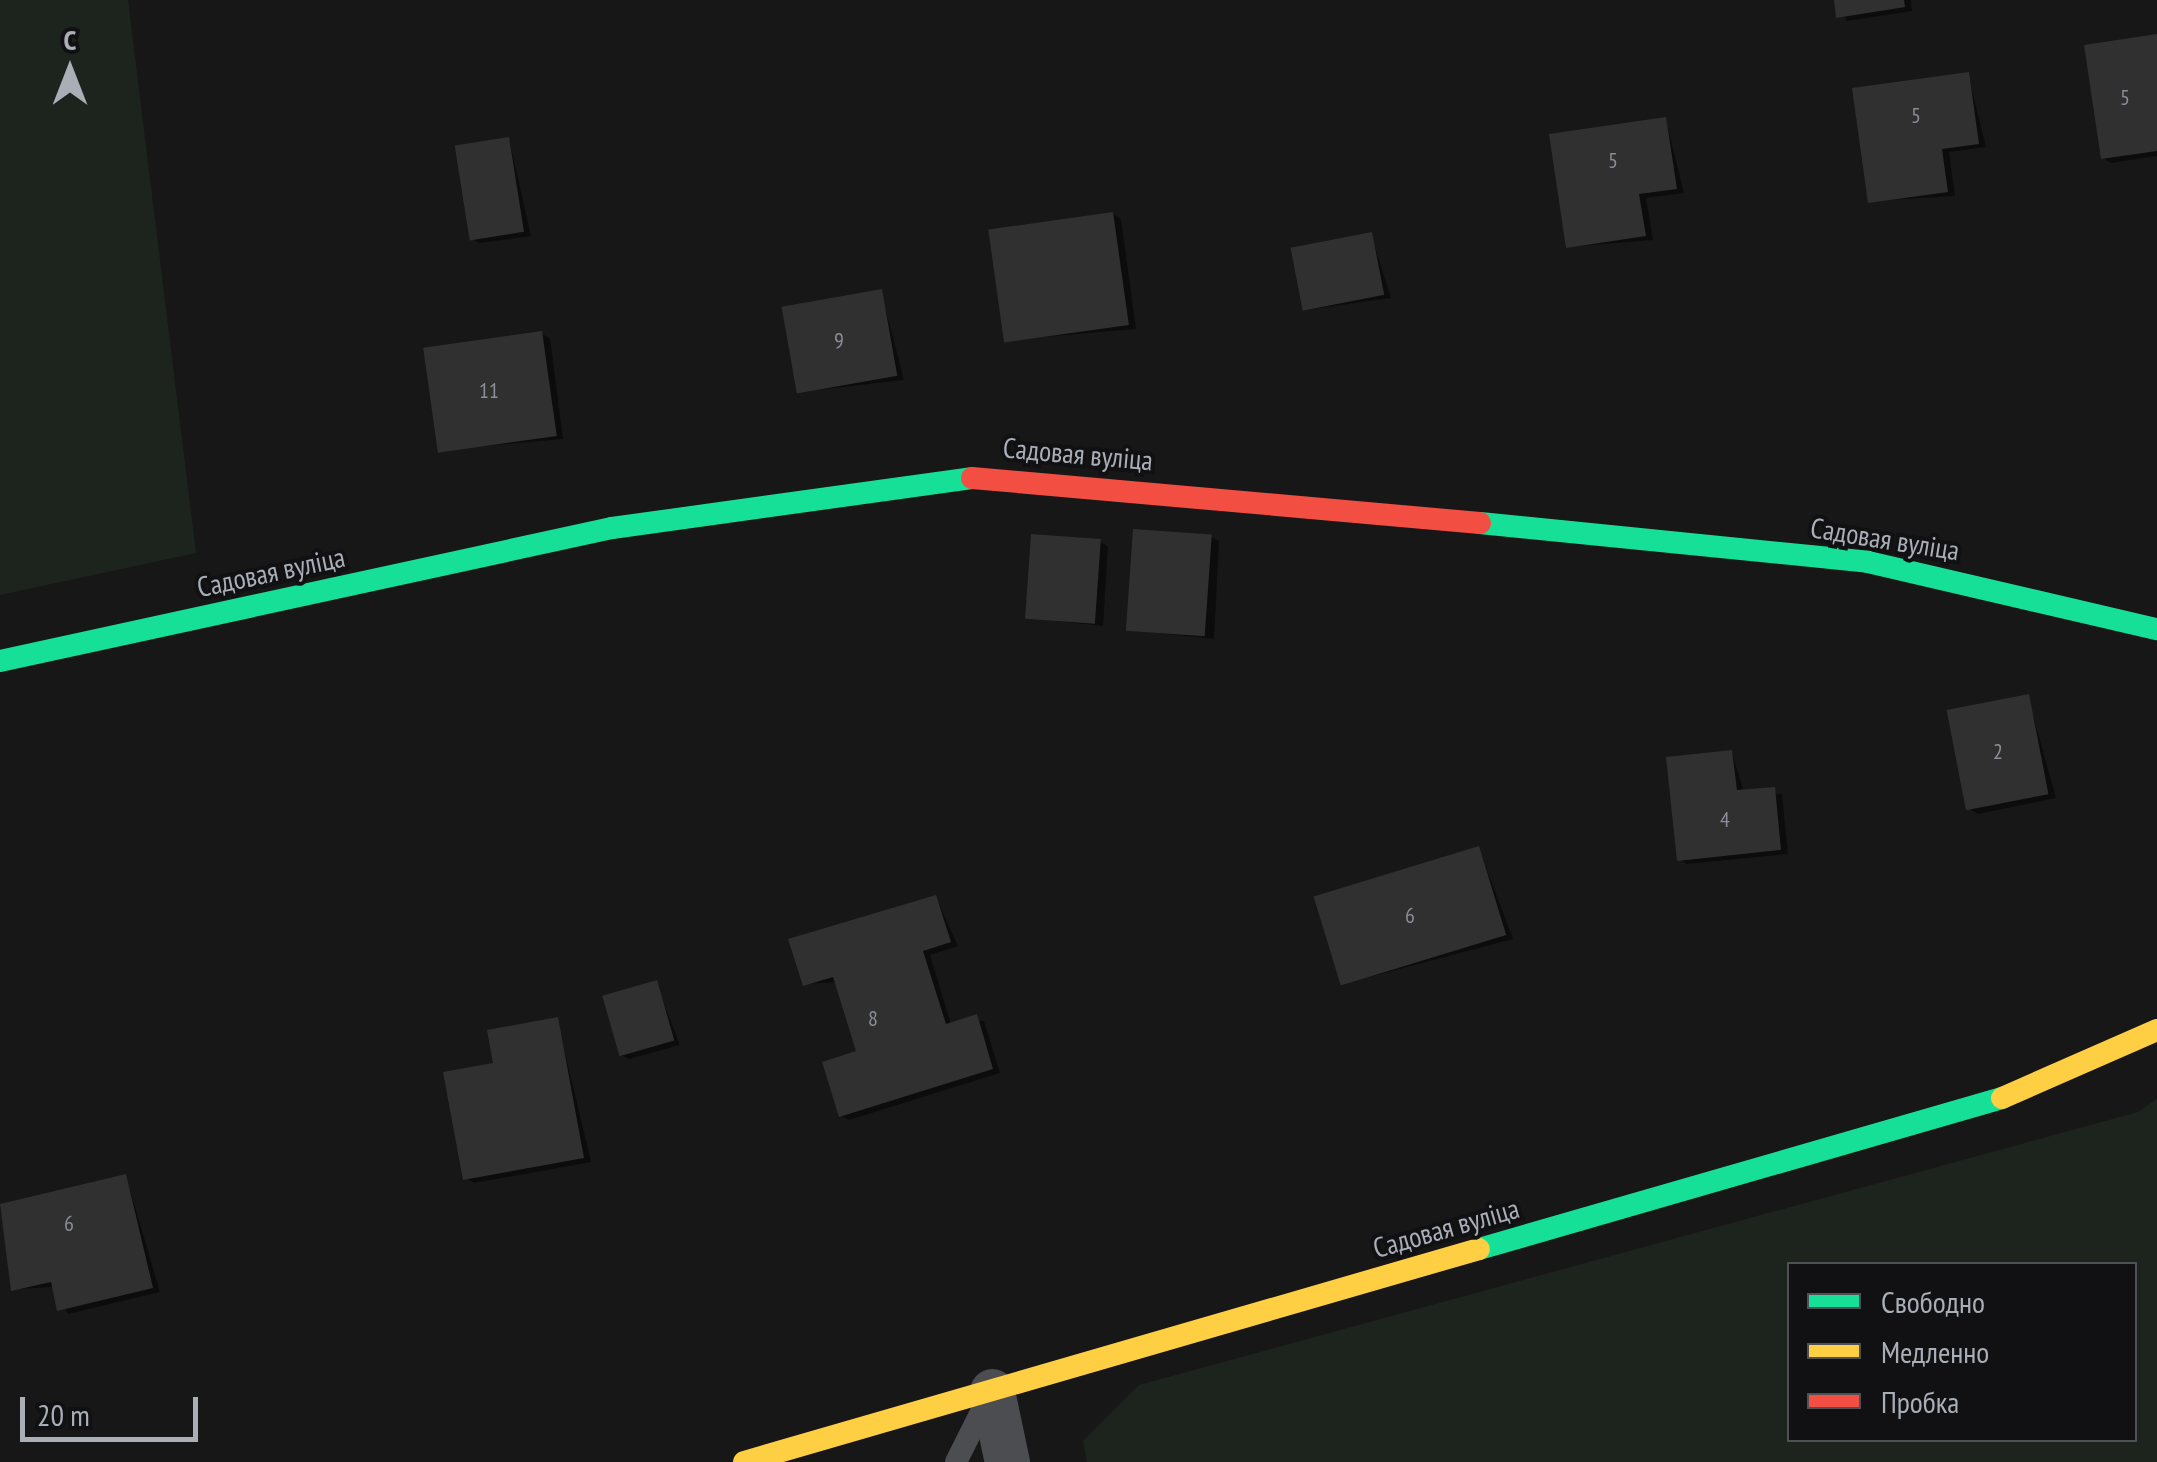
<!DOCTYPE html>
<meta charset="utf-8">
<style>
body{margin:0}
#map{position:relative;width:2157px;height:1462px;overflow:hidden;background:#171717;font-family:"PT Sans Narrow",sans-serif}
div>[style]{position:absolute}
.green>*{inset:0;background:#1d241e}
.shadow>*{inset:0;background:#0007}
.building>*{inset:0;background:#303031;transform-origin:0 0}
.lane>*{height:22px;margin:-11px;padding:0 11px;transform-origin:11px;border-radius:11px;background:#4b4d50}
.street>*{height:45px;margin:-22.5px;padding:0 22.5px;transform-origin:22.5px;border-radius:22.5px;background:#4b4d50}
.fast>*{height:22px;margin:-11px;padding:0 11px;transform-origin:11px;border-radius:11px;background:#16e098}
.slow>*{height:22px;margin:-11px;padding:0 11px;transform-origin:11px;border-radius:11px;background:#ffcf43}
.jam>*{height:22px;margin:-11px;padding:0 11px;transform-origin:11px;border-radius:11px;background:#f24e42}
span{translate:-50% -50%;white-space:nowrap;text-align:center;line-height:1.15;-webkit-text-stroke:8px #111113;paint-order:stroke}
.number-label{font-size:22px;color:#8b8e96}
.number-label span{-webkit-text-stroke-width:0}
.street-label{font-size:28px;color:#a9aeb7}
.legend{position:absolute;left:1787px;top:1262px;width:350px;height:180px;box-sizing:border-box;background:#111113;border:2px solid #4e5055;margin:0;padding:12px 18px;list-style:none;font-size:30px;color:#a9aeb7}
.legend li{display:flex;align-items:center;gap:20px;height:50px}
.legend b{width:50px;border:2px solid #4e5055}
.north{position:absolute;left:20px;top:20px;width:100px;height:100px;-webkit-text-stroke:8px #111113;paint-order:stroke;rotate:0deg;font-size:28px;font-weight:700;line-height:40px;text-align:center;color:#a9aeb7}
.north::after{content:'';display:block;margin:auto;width:35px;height:45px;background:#a9aeb7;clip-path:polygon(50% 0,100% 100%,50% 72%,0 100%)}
.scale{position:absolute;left:20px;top:1397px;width:178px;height:45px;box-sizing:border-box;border:5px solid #a9aeb7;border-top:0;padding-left:12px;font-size:30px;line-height:35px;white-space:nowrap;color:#a9aeb7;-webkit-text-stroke:8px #111113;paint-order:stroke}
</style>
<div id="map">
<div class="green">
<i style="clip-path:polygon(0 0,128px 0,196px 553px,0 595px)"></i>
<i style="clip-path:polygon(evenodd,2157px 1099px,2157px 1462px,1087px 1462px,1083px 1441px,1139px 1385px,2138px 1112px,2157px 1099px,1790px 1264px,2134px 1264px,2134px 1440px,1790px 1440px,1790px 1264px)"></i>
</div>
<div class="shadow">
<i style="clip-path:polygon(1836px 0,1911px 0,1912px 11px,1847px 21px)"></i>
<i style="clip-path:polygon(2157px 36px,2157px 156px,2111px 163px,2103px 158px)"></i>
<i style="clip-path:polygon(1968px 74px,1986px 147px,1949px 152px,1955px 196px,1871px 201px)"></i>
<i style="clip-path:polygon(1666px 120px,1684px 193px,1646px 198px,1653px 240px,1568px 247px)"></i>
<i style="clip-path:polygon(509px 139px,531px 236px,480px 243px,471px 239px)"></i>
<i style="clip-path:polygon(1113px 214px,1121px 219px,1136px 329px,1006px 340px)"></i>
<i style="clip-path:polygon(1371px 235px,1391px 298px,1306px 310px)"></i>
<i style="clip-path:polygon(881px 291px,904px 380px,799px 392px)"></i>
<i style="clip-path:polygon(542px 334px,550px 338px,563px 439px,439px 450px)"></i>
<i style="clip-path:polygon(1211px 537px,1219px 541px,1214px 639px,1130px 630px)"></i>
<i style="clip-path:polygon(1100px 542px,1108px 546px,1103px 626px,1028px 618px)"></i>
<i style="clip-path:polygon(2028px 697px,2056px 798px,1978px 814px,1970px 809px)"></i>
<i style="clip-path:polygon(1732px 753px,1744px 792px,1782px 794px,1788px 854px,1687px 864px,1679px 859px)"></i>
<i style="clip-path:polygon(1479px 849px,1513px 939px,1343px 984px)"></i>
<i style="clip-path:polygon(936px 898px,958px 946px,930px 955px,951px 1024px,984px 1021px,1000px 1073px,849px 1120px,841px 1116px,859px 1053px,837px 982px,805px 984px)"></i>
<i style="clip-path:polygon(656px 983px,680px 1045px,629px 1059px,621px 1055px)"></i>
<i style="clip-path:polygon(557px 1019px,591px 1162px,474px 1183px,466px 1178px,496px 1065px)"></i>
<i style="clip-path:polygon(126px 1176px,160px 1292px,68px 1314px,54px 1287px,14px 1289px,0 1207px)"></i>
</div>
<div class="building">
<i style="clip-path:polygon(1834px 0,1904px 0,1905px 7px,1836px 18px)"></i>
<i style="clip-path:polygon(2157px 34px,2157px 151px,2101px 159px,2084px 45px)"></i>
<i style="clip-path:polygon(1969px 72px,1979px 144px,1942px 149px,1948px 192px,1868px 203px,1852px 88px)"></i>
<i style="clip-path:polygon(1666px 117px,1677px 189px,1639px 194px,1646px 236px,1566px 248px,1549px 134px)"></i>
<i style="left:509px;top:137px;width:96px;height:55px;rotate:81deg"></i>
<i style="left:1113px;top:212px;width:114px;height:126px;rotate:82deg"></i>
<i style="left:1372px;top:232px;width:64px;height:83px;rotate:79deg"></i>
<i style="left:882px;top:289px;width:88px;height:102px;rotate:80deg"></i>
<i style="left:542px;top:331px;width:106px;height:120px;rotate:82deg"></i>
<i style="left:1133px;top:529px;width:79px;height:102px;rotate:4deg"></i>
<i style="left:1031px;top:534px;width:70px;height:85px;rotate:4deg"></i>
<i style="left:2029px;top:694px;width:102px;height:84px;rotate:79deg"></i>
<i style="clip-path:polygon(1732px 750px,1737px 790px,1775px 787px,1781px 850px,1677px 861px,1666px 757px)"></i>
<i style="left:1479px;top:846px;width:93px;height:173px;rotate:73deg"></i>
<i style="clip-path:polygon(936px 895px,951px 942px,923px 951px,946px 1024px,977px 1014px,993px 1069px,839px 1117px,822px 1062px,856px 1051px,833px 977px,803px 986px,788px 939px)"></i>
<i style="left:657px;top:980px;width:63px;height:57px;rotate:74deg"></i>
<i style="clip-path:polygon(558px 1017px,584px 1158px,463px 1180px,443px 1072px,493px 1063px,487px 1030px)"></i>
<i style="clip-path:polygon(126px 1174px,153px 1288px,57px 1311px,51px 1282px,11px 1291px,0 1204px)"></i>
</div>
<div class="lane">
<i style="left:956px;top:1462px;width:72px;rotate:-63.4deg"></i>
</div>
<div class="street">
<i style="left:992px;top:1391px;width:73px;rotate:78.1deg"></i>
</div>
<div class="fast">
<i style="left:1480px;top:523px;width:390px;rotate:5.7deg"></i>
<i style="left:1868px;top:562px;width:297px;rotate:13.1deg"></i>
<i style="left:0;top:661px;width:626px;rotate:-12.26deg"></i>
<i style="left:612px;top:528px;width:363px;rotate:-7.9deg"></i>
<i style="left:1479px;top:1249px;width:544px;rotate:-16.1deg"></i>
</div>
<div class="slow">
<i style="left:2002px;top:1098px;width:169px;rotate:-23.7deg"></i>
<i style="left:744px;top:1462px;width:765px;rotate:-16.16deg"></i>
</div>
<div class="jam">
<i style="left:972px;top:478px;width:510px;rotate:5.06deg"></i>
</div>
<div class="number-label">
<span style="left:2125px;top:98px">5</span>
<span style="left:1916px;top:116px">5</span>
<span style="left:1613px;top:161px">5</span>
<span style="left:839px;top:341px">9</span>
<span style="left:489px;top:391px">11</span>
<span style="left:1998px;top:752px">2</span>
<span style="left:1725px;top:820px">4</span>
<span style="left:1410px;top:916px">6</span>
<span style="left:873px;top:1019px">8</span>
<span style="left:69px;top:1224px">6</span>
</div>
<div class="street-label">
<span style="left:1078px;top:454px;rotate:5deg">Садовая вуліца</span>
<span style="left:1885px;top:539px;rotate:9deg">Садовая вуліца</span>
<span style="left:271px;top:572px;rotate:-12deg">Садовая вуліца</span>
<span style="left:1446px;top:1228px;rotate:-16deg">Садовая вуліца</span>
</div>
<ul class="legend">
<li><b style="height:12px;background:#16e098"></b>Свободно</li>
<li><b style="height:12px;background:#ffcf43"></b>Медленно</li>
<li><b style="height:12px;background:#f24e42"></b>Пробка</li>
</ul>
<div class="north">С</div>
<div class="scale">20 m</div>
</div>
